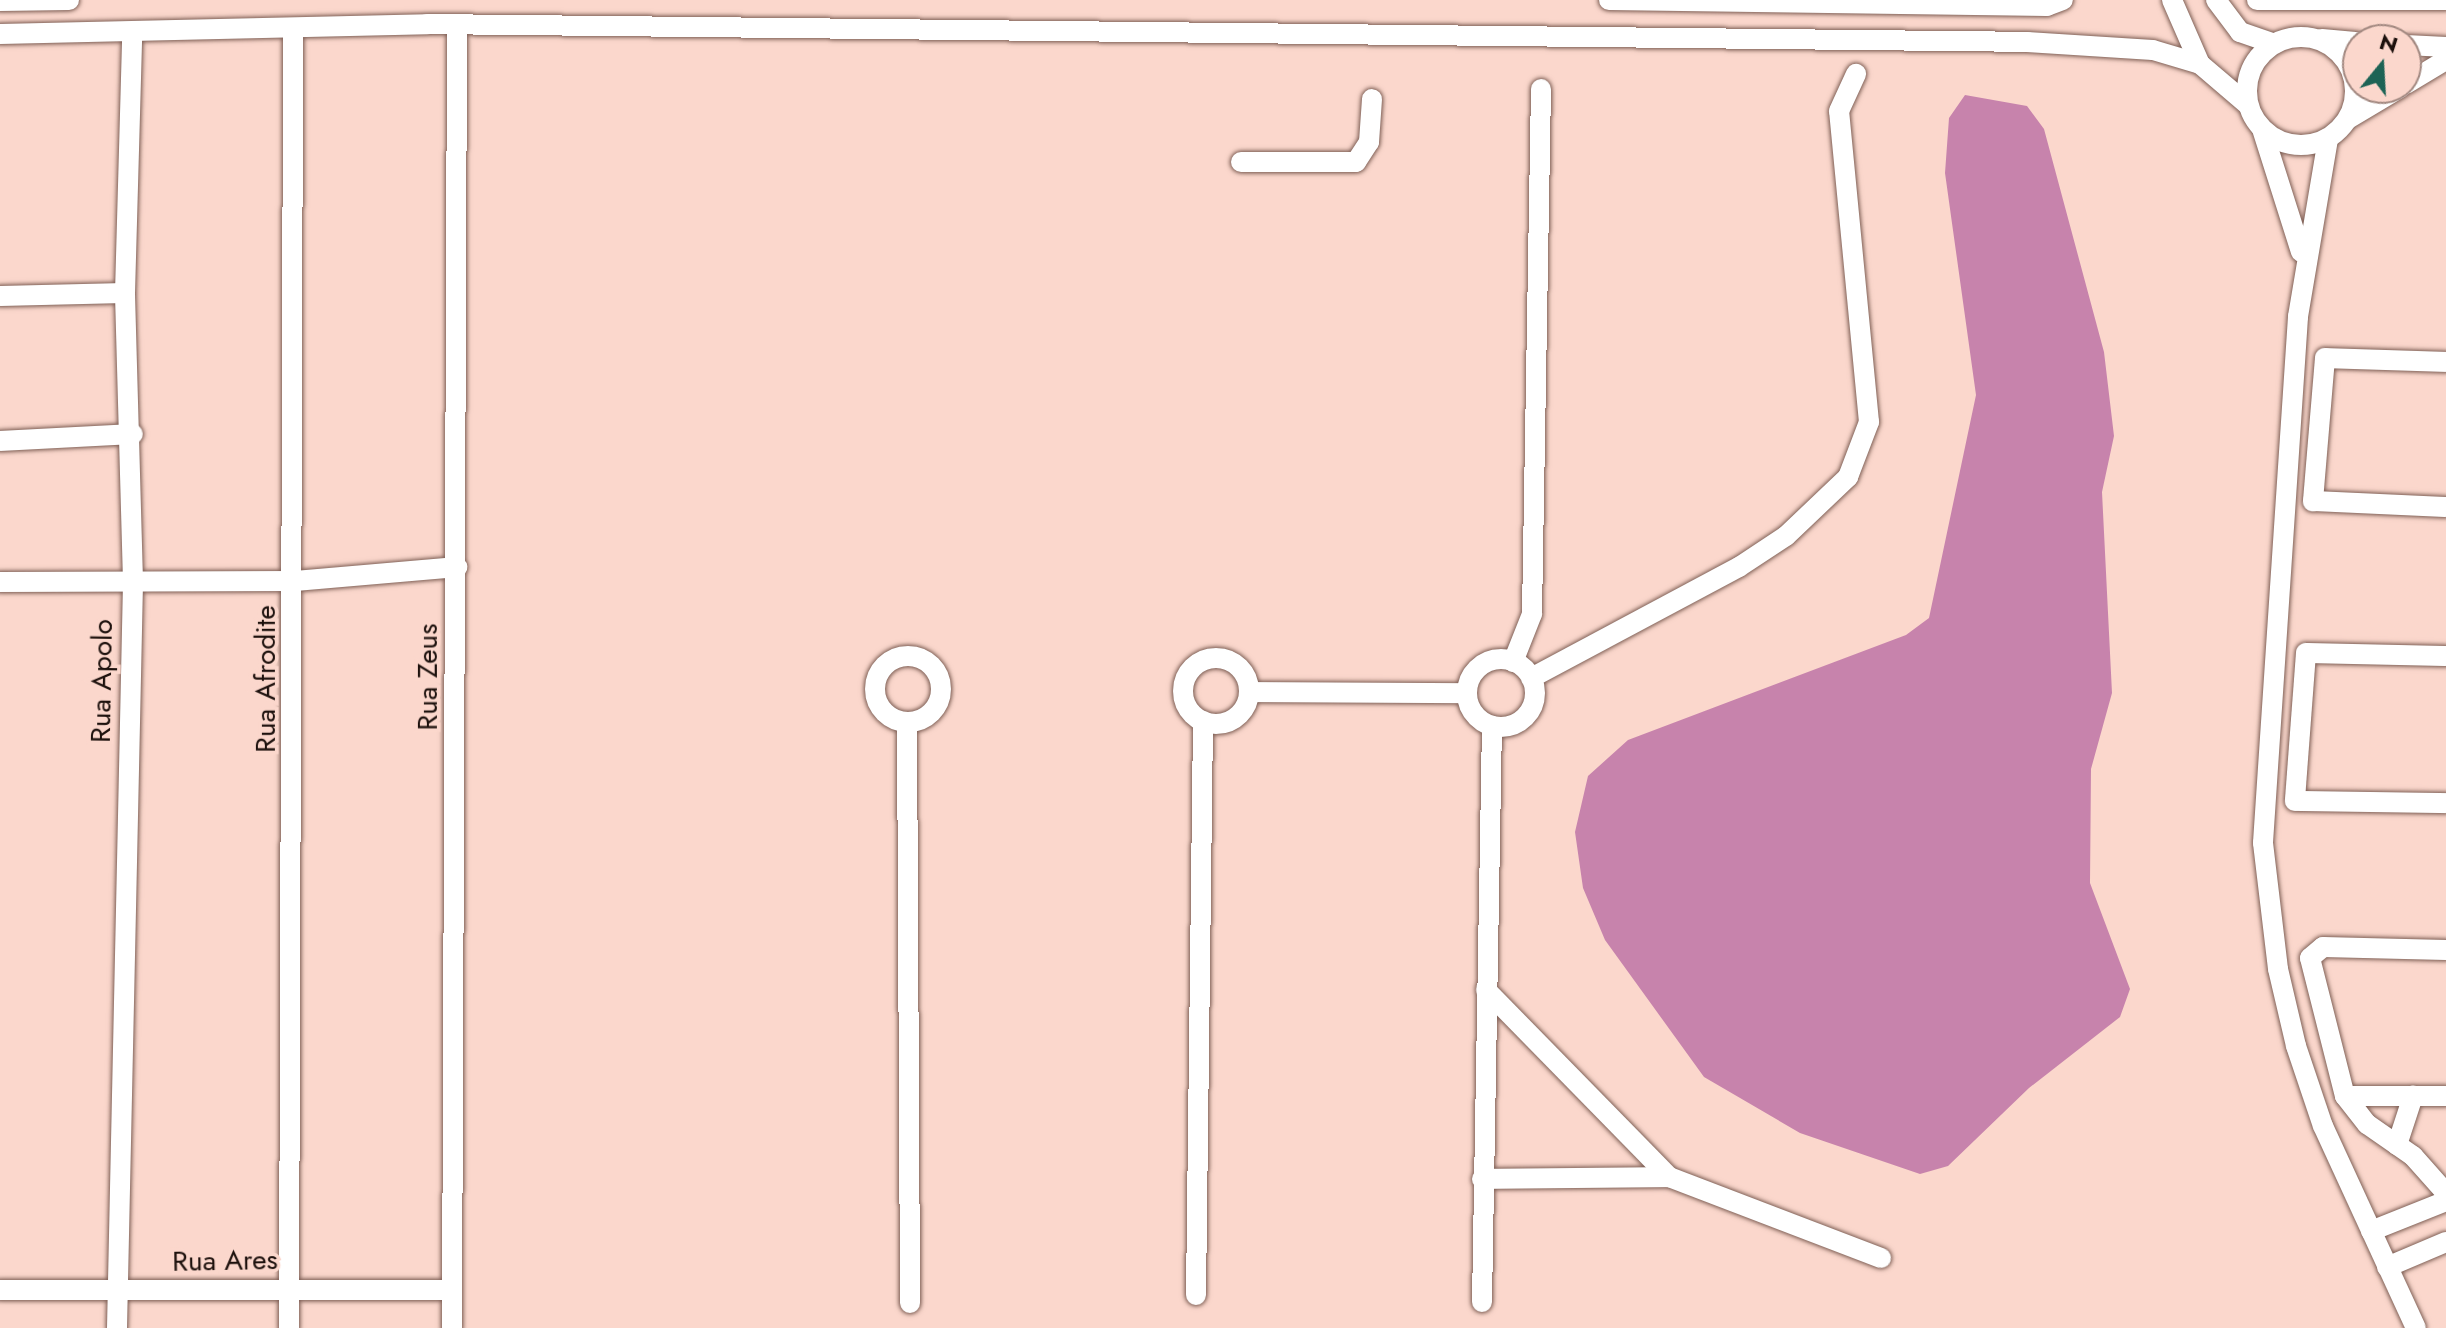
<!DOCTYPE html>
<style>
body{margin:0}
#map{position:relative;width:2446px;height:1328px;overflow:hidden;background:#fbd7cc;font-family:Jost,sans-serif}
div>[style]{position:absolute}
.water>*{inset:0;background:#c783ac}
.roads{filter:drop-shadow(0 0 2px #7f6056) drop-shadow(0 0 2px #7f6056)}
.minor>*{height:20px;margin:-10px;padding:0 10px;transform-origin:10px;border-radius:10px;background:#fff}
.minor>.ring{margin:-10px;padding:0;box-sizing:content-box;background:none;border:20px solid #fff;border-radius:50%}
span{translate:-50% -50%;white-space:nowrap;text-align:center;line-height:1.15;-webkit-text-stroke:7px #fbd7cc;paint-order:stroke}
.street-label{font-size:28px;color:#1d110d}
.north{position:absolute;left:2342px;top:24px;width:80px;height:80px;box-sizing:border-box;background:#fbd7cc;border:2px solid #a28880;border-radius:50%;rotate:18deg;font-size:22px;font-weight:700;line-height:32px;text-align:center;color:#1d110d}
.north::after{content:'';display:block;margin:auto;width:28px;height:36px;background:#1d6355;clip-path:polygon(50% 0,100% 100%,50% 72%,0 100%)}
</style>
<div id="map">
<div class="water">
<i style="clip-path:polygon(1965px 95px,2027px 106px,2044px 129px,2104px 352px,2114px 436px,2102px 492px,2112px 693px,2091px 769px,2090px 883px,2130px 989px,2120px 1017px,2029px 1088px,1948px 1166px,1920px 1174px,1800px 1133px,1704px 1077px,1605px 940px,1583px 888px,1575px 832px,1588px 776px,1628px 740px,1906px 635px,1929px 618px,1976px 395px,1945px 173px,1949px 118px)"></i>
</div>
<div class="roads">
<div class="minor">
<i style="left:1609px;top:0;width:438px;rotate:0.8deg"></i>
<i style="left:2047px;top:6px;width:17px;rotate:-21deg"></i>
<i style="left:2172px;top:0;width:70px;rotate:66.4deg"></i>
<i style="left:2216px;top:0;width:40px;rotate:53deg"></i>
<i style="left:2240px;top:32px;width:36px;rotate:19deg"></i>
<i style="left:2257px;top:0;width:189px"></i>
<i style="left:0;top:1px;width:69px;rotate:-0.8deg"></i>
<i style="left:0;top:34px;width:427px;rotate:-1.3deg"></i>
<i style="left:427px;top:24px;width:1600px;rotate:0.64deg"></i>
<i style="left:2027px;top:42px;width:126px;rotate:3.6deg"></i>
<i style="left:2153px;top:50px;width:49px;rotate:16.6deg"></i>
<i style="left:2200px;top:64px;width:63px;rotate:40.5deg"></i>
<i class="ring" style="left:2247px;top:37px;width:88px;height:88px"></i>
<i style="left:2322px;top:39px;width:36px;rotate:5deg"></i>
<i style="left:2406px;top:45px;width:40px;rotate:2.9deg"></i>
<i style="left:2406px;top:84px;width:47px;rotate:-31deg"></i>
<i style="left:2348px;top:119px;width:61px;rotate:-30.8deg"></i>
<i style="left:2262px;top:129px;width:129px;rotate:72.4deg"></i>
<i style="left:2328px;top:139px;width:181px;rotate:99.6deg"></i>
<i style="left:2298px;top:317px;width:527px;rotate:93.81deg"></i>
<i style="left:2263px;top:843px;width:127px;rotate:83.2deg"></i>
<i style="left:2278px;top:969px;width:79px;rotate:76.8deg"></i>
<i style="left:2296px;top:1046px;width:84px;rotate:71.4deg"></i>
<i style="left:2323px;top:1126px;width:222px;rotate:65.3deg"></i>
<i style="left:1241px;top:162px;width:115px"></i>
<i style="left:1356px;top:162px;width:24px;rotate:-57deg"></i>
<i style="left:1369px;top:142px;width:43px;rotate:-86deg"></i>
<i style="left:0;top:296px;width:125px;rotate:-1.4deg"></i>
<i style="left:2446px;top:362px;width:121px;rotate:-178.1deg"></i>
<i style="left:2325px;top:358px;width:144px;rotate:94.8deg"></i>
<i style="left:2313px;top:501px;width:133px;rotate:2.6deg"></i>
<i style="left:0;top:441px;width:133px;rotate:-3deg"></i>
<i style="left:0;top:582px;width:295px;rotate:-0.2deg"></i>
<i style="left:295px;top:581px;width:163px;rotate:-4.9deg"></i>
<i class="ring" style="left:875px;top:656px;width:46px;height:46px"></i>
<i style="left:2446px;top:656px;width:140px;rotate:-178.8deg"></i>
<i style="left:2306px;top:653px;width:148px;rotate:94.3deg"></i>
<i style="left:2295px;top:801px;width:151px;rotate:0.8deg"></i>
<i class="ring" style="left:1183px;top:658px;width:46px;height:46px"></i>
<i class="ring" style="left:1467px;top:659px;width:48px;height:48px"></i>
<i style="left:1513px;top:662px;width:52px;rotate:-68.4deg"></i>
<i style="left:1532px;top:614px;width:525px;rotate:-89.02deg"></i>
<i style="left:1531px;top:678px;width:236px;rotate:-28.1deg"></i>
<i style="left:1739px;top:567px;width:56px;rotate:-33.4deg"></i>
<i style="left:1786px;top:536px;width:86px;rotate:-43.6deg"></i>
<i style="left:1848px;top:477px;width:59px;rotate:-69.1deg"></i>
<i style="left:1869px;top:422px;width:312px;rotate:-95.5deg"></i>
<i style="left:1839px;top:111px;width:41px;rotate:-65.3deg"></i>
<i style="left:1250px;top:692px;width:216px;rotate:0.3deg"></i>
<i style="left:907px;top:722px;width:581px;rotate:89.7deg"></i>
<i style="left:2446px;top:950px;width:123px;rotate:-178.6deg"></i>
<i style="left:2323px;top:947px;width:17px;rotate:140deg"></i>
<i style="left:2310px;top:958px;width:142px;rotate:75.8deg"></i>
<i style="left:2345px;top:1096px;width:36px;rotate:52deg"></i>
<i style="left:2367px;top:1124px;width:56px;rotate:34.8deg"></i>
<i style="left:2413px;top:1156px;width:50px;rotate:48.3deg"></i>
<i style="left:1486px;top:990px;width:262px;rotate:45.6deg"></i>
<i style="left:1669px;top:1177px;width:227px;rotate:20.9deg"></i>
<i style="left:2345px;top:1096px;width:101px"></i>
<i style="left:2397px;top:1145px;width:52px;rotate:-71.9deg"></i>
<i style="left:1482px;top:1179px;width:187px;rotate:-0.6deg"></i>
<i style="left:2371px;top:1231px;width:81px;rotate:-21.8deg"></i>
<i style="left:2387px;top:1267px;width:64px;rotate:-23deg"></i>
<i style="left:0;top:1290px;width:451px"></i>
<i style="left:1196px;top:1295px;width:574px;rotate:-89.3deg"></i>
<i style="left:1482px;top:1302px;width:576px;rotate:-89.01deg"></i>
<i style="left:117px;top:1328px;width:747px;rotate:-88.77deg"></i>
<i style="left:133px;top:581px;width:288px;rotate:-91.6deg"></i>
<i style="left:125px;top:293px;width:258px;rotate:-88.4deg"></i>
<i style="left:289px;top:1328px;width:1298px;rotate:-89.82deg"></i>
<i style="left:452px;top:1328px;width:1302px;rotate:-89.78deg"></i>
</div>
</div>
<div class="street-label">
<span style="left:428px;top:677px;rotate:-90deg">Rua Zeus</span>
<span style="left:266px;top:679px;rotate:-90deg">Rua Afrodite</span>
<span style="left:102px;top:681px;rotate:-89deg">Rua Apolo</span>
<span style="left:225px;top:1261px;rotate:-1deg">Rua Ares</span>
</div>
<div class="north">N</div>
</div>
